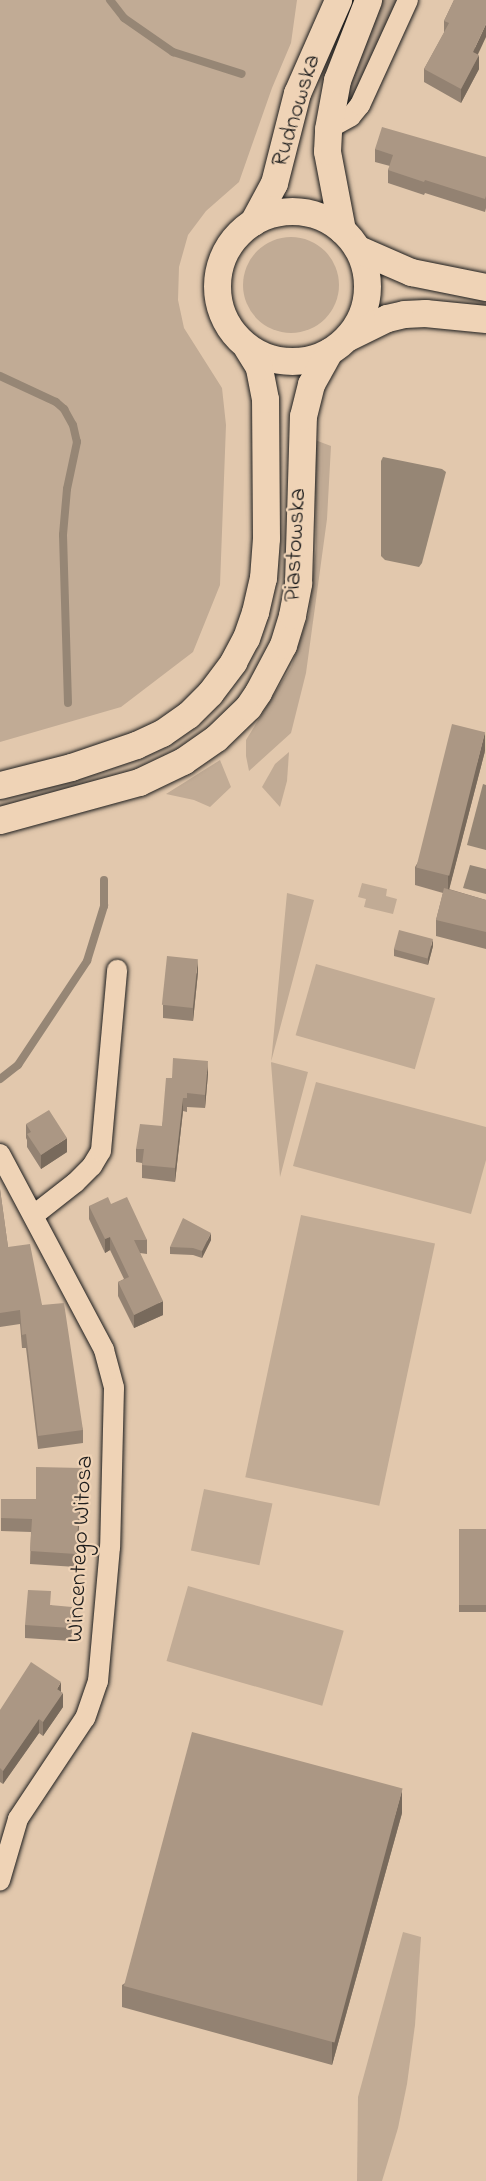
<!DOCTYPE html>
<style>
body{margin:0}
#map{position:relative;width:486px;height:2181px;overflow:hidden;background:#e2c8ad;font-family:"Indie Flower",sans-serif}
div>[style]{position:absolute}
.green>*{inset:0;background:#c1ab95;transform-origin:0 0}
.round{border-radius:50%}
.water>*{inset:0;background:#968675}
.stream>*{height:8px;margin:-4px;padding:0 4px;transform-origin:4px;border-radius:4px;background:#968675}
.roads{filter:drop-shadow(0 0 2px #1c1c1c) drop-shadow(0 0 2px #1c1c1c)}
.minor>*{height:20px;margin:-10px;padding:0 10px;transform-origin:10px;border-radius:10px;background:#efd3b6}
.secondary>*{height:27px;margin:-13.5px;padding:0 13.5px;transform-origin:13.5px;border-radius:13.5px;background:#efd3b6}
.secondary>.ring{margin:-13.5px;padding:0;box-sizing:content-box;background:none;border:27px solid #efd3b6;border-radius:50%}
.wall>*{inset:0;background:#938272;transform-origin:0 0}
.shaded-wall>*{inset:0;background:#786a5c}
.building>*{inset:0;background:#ab9784;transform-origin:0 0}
span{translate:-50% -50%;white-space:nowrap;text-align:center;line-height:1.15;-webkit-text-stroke:4.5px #efd3b6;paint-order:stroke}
.street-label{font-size:24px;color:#1c1c1c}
</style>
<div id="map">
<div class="green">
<i style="clip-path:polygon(0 0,297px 0,291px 43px,272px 88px,239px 182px,206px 211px,188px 235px,179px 267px,178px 300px,184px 328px,222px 388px,226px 425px,220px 585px,193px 652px,121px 707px,0 742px)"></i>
<i style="clip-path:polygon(382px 0,398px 0,354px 96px,346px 104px,346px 97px)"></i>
<i class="round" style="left:243px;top:237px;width:96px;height:96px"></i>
<i style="clip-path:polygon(315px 440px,331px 446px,327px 519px,306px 673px,291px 733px,249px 771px,246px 756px,246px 740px,291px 667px,309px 614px,316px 547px)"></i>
<i style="clip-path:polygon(289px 752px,287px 781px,280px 807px,262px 787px,275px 764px)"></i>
<i style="clip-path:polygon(220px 760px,231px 787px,210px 807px,194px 800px,166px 794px)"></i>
<i style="clip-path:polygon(362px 883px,387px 889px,386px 896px,397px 899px,393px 914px,364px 907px,366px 899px,358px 897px)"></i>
<i style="clip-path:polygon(287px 893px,314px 900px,271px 1062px,308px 1072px,280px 1177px,271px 1063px)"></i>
<i style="left:316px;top:964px;width:124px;height:74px;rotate:16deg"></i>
<i style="clip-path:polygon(316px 1082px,486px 1127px,486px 1160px,471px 1214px,293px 1166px)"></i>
<i style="left:301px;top:1215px;width:137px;height:268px;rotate:12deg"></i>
<i style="left:204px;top:1489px;width:70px;height:63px;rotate:12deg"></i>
<i style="left:188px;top:1586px;width:162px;height:78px;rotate:16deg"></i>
<i style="clip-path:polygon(403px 1932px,421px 1937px,415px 2025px,407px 2084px,398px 2128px,382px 2181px,357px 2181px,358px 2097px)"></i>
</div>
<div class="water">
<i style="clip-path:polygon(383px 457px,442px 469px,446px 472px,422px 563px,419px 567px,385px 560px,381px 556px,381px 461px)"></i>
<i style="clip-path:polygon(483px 784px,486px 785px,486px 850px,467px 845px)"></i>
<i style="clip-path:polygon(470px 865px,486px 869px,486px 894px,463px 888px)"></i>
</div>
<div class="stream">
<i style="left:110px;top:0;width:23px;rotate:52deg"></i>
<i style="left:124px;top:18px;width:60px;rotate:34.8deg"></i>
<i style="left:173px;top:52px;width:72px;rotate:17.7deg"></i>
<i style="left:0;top:376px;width:62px;rotate:24.9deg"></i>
<i style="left:56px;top:402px;width:11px;rotate:41deg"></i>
<i style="left:64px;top:409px;width:18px;rotate:61deg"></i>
<i style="left:73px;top:425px;width:17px;rotate:77deg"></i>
<i style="left:77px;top:442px;width:48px;rotate:102deg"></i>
<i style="left:67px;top:489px;width:46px;rotate:95deg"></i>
<i style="left:63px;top:535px;width:168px;rotate:88.3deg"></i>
<i style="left:0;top:1079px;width:23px;rotate:-38deg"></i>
<i style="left:18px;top:1065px;width:125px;rotate:-56.4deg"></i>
<i style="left:87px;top:961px;width:58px;rotate:-72.8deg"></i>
<i style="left:104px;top:906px;width:26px;rotate:-90deg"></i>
</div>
<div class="roads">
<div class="minor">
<i style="left:328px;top:129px;width:26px;rotate:-29deg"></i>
<i style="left:351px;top:116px;width:14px;rotate:-51deg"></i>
<i style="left:360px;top:105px;width:115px;rotate:-65.4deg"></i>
<i style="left:0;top:1154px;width:222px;rotate:62deg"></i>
<i style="left:104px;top:1350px;width:39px;rotate:75deg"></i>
<i style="left:114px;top:1388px;width:159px;rotate:91.4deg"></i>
<i style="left:110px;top:1547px;width:135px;rotate:95.1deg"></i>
<i style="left:98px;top:1681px;width:39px;rotate:109deg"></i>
<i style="left:85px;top:1718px;width:121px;rotate:123.6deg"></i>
<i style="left:18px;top:1819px;width:64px;rotate:106.4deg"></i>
<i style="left:34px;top:1215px;width:52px;rotate:-38deg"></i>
<i style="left:75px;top:1183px;width:24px;rotate:-45deg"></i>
<i style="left:92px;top:1166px;width:17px;rotate:-59deg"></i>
<i style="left:101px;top:1151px;width:182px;rotate:-84.9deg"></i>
</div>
<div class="secondary">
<i class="ring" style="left:217px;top:211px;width:123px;height:123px"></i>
<i style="left:253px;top:222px;width:44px;rotate:-61.7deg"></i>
<i style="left:274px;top:183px;width:93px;rotate:-75.7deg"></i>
<i style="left:297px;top:93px;width:102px;rotate:-66.2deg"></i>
<i style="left:342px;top:230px;width:80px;rotate:-100.8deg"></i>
<i style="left:327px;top:151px;width:22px;rotate:-87deg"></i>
<i style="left:328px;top:129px;width:50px;rotate:-79.6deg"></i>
<i style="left:337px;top:80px;width:86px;rotate:-68.8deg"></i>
<i style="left:358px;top:249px;width:58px;rotate:23.5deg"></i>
<i style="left:411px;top:272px;width:76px;rotate:11.3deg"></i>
<i style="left:348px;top:337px;width:43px;rotate:-26deg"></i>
<i style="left:387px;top:318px;width:17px;rotate:-13deg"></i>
<i style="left:404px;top:314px;width:21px;rotate:-3deg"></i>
<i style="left:425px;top:313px;width:61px;rotate:5.6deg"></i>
<i style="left:0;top:785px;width:73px;rotate:-14.2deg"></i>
<i style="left:71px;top:767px;width:69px;rotate:-18.7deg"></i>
<i style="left:136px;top:745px;width:29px;rotate:-25deg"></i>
<i style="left:162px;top:733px;width:32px;rotate:-35deg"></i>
<i style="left:188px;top:715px;width:31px;rotate:-45deg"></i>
<i style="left:210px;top:693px;width:39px;rotate:-53deg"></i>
<i style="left:233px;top:662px;width:27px;rotate:-62deg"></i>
<i style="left:246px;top:638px;width:28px;rotate:-71deg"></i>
<i style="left:255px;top:612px;width:35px;rotate:-77deg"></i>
<i style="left:263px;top:578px;width:40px;rotate:-85.7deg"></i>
<i style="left:266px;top:538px;width:139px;rotate:-90.4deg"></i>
<i style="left:265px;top:399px;width:33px;rotate:-101deg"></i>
<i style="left:259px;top:367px;width:22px;rotate:-122deg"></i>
<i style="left:0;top:820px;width:144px;rotate:-15.3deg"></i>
<i style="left:139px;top:782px;width:49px;rotate:-25.5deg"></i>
<i style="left:183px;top:761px;width:40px;rotate:-34.9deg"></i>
<i style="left:216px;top:738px;width:45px;rotate:-44.1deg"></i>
<i style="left:248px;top:707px;width:18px;rotate:-56deg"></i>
<i style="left:258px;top:692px;width:53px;rotate:-62deg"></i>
<i style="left:283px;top:645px;width:31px;rotate:-73deg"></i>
<i style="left:292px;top:615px;width:33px;rotate:-79deg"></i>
<i style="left:298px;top:583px;width:167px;rotate:-88.3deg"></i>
<i style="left:303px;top:416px;width:33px;rotate:-76deg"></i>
<i style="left:311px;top:384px;width:37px;rotate:-61deg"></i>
</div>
</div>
<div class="wall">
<i style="clip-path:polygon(454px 0,478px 54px,479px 69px,461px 103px,424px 82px,424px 69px,444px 33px,444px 21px)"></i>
<i style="clip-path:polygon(375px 149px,486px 157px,486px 208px,485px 212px,425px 193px,424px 195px,388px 183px,388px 170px,390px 166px,375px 162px)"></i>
<i style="clip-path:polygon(485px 751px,449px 889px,486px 900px,486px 949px,436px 936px,436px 920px,443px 893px,415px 885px,415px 867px)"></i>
<i style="clip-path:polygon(433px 946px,428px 965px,394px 956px,394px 949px)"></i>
<i style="clip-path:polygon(198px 972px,193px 1021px,163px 1018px,163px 1005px)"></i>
<i style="clip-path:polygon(208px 1074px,205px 1108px,187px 1107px,187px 1112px,183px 1111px,175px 1182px,142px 1178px,142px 1163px,136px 1162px,136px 1149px,162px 1126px,172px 1078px)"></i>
<i style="clip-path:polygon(26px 1124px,67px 1152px,41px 1169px,27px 1147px,27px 1140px,26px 1138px)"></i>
<i style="clip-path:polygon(0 1189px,8px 1247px,42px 1305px,83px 1430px,83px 1443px,38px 1449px,26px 1348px,22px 1348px,20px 1324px,0 1327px)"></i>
<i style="clip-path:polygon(111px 1204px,147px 1240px,147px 1254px,140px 1253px,163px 1315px,134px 1328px,118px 1296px,118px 1282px,124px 1279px,110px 1250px,105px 1253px,89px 1219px,89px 1206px)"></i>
<i style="clip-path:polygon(211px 1240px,202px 1258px,193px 1255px,170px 1254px,170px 1247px)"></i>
<i style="clip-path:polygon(82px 1481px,76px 1567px,30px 1564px,31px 1532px,1px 1531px,1px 1499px,36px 1499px)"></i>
<i style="left:459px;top:1529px;width:27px;height:83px"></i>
<i style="clip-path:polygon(51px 1605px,72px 1620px,71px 1641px,25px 1638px,25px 1625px)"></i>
<i style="clip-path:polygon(61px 1692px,63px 1707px,43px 1736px,39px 1733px,3px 1784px,0 1782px,0 1710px)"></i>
<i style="clip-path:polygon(402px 1813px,332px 2065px,122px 2007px,122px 1985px)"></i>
</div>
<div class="shaded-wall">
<i style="clip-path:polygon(486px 24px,486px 37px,473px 65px,473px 52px)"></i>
<i style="clip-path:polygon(479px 55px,479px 69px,461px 103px,461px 89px)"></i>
<i style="clip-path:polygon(485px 732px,485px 751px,448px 894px,448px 875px)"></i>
<i style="clip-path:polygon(433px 939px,433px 946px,428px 965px,428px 958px)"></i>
<i style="clip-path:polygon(198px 959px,198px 972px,193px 1021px,193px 1008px)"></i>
<i style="clip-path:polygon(208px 1061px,208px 1074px,205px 1108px,205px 1095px)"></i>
<i style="clip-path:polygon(183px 1098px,183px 1111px,175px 1182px,175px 1168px)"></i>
<i style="clip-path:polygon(67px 1138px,67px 1152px,41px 1169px,41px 1155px)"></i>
<i style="clip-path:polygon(211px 1233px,211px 1240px,202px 1258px,202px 1251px)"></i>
<i style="clip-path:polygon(110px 1237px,110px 1250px,105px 1253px,105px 1239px)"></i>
<i style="clip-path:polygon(163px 1301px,163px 1315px,134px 1328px,134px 1315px)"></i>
<i style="clip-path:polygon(82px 1468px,82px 1481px,76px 1567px,76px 1554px)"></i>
<i style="clip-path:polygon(72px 1607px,72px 1620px,71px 1641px,71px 1628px)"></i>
<i style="clip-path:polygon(61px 1682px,61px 1695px,63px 1693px,63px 1707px,43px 1736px,43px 1722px,57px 1689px)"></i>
<i style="clip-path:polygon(39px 1719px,39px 1733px,3px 1784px,3px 1771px)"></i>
<i style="clip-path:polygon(402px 1790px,402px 1813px,332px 2065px,332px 2043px)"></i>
</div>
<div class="building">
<i style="clip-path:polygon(454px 0,486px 0,486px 24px,473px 52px,479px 55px,461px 89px,424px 69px,449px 23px,444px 21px)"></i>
<i style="clip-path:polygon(382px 127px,486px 157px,486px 196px,485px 199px,425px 180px,424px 182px,388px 170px,393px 155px,375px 149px)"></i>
<i style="left:452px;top:724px;width:34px;height:148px;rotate:14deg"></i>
<i style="clip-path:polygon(444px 888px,486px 900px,486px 932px,436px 920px)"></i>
<i style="left:399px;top:930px;width:35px;height:20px;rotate:15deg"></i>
<i style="left:167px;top:956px;width:31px;height:49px;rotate:6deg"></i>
<i style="clip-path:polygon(173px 1058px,208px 1061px,205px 1095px,187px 1093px,187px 1098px,183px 1098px,175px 1168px,142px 1165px,144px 1149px,136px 1149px,140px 1124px,162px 1126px,166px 1078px,172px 1078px)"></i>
<i style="clip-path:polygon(49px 1110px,67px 1138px,41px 1155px,27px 1134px,31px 1132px,26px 1124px)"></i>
<i style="clip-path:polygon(0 1189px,8px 1247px,30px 1244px,42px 1305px,64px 1303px,83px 1430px,38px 1436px,26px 1334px,22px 1335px,20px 1310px,0 1313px)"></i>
<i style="clip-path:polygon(108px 1197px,111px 1204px,127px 1197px,147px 1240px,134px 1240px,163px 1301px,134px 1315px,118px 1282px,129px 1277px,110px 1237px,105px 1239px,89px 1206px)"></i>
<i style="clip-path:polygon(183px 1218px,211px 1233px,202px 1251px,193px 1248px,170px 1247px)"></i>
<i style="clip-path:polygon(36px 1467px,82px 1468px,76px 1554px,30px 1551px,32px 1519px,1px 1518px,1px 1499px,36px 1499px)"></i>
<i style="left:459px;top:1529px;width:27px;height:76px"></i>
<i style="clip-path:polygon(28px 1590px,51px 1591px,50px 1605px,72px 1607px,71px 1628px,25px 1625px)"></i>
<i style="clip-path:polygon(31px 1662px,61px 1682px,57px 1689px,63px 1693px,43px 1722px,39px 1719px,3px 1771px,0 1768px,0 1710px)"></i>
<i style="left:192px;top:1732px;width:218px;height:263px;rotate:15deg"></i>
</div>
<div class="street-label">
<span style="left:297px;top:111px;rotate:-73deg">Rudnowska</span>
<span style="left:296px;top:545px;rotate:-87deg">Piastowska</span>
<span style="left:81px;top:1549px;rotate:-87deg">Wincentego Witosa</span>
</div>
</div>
